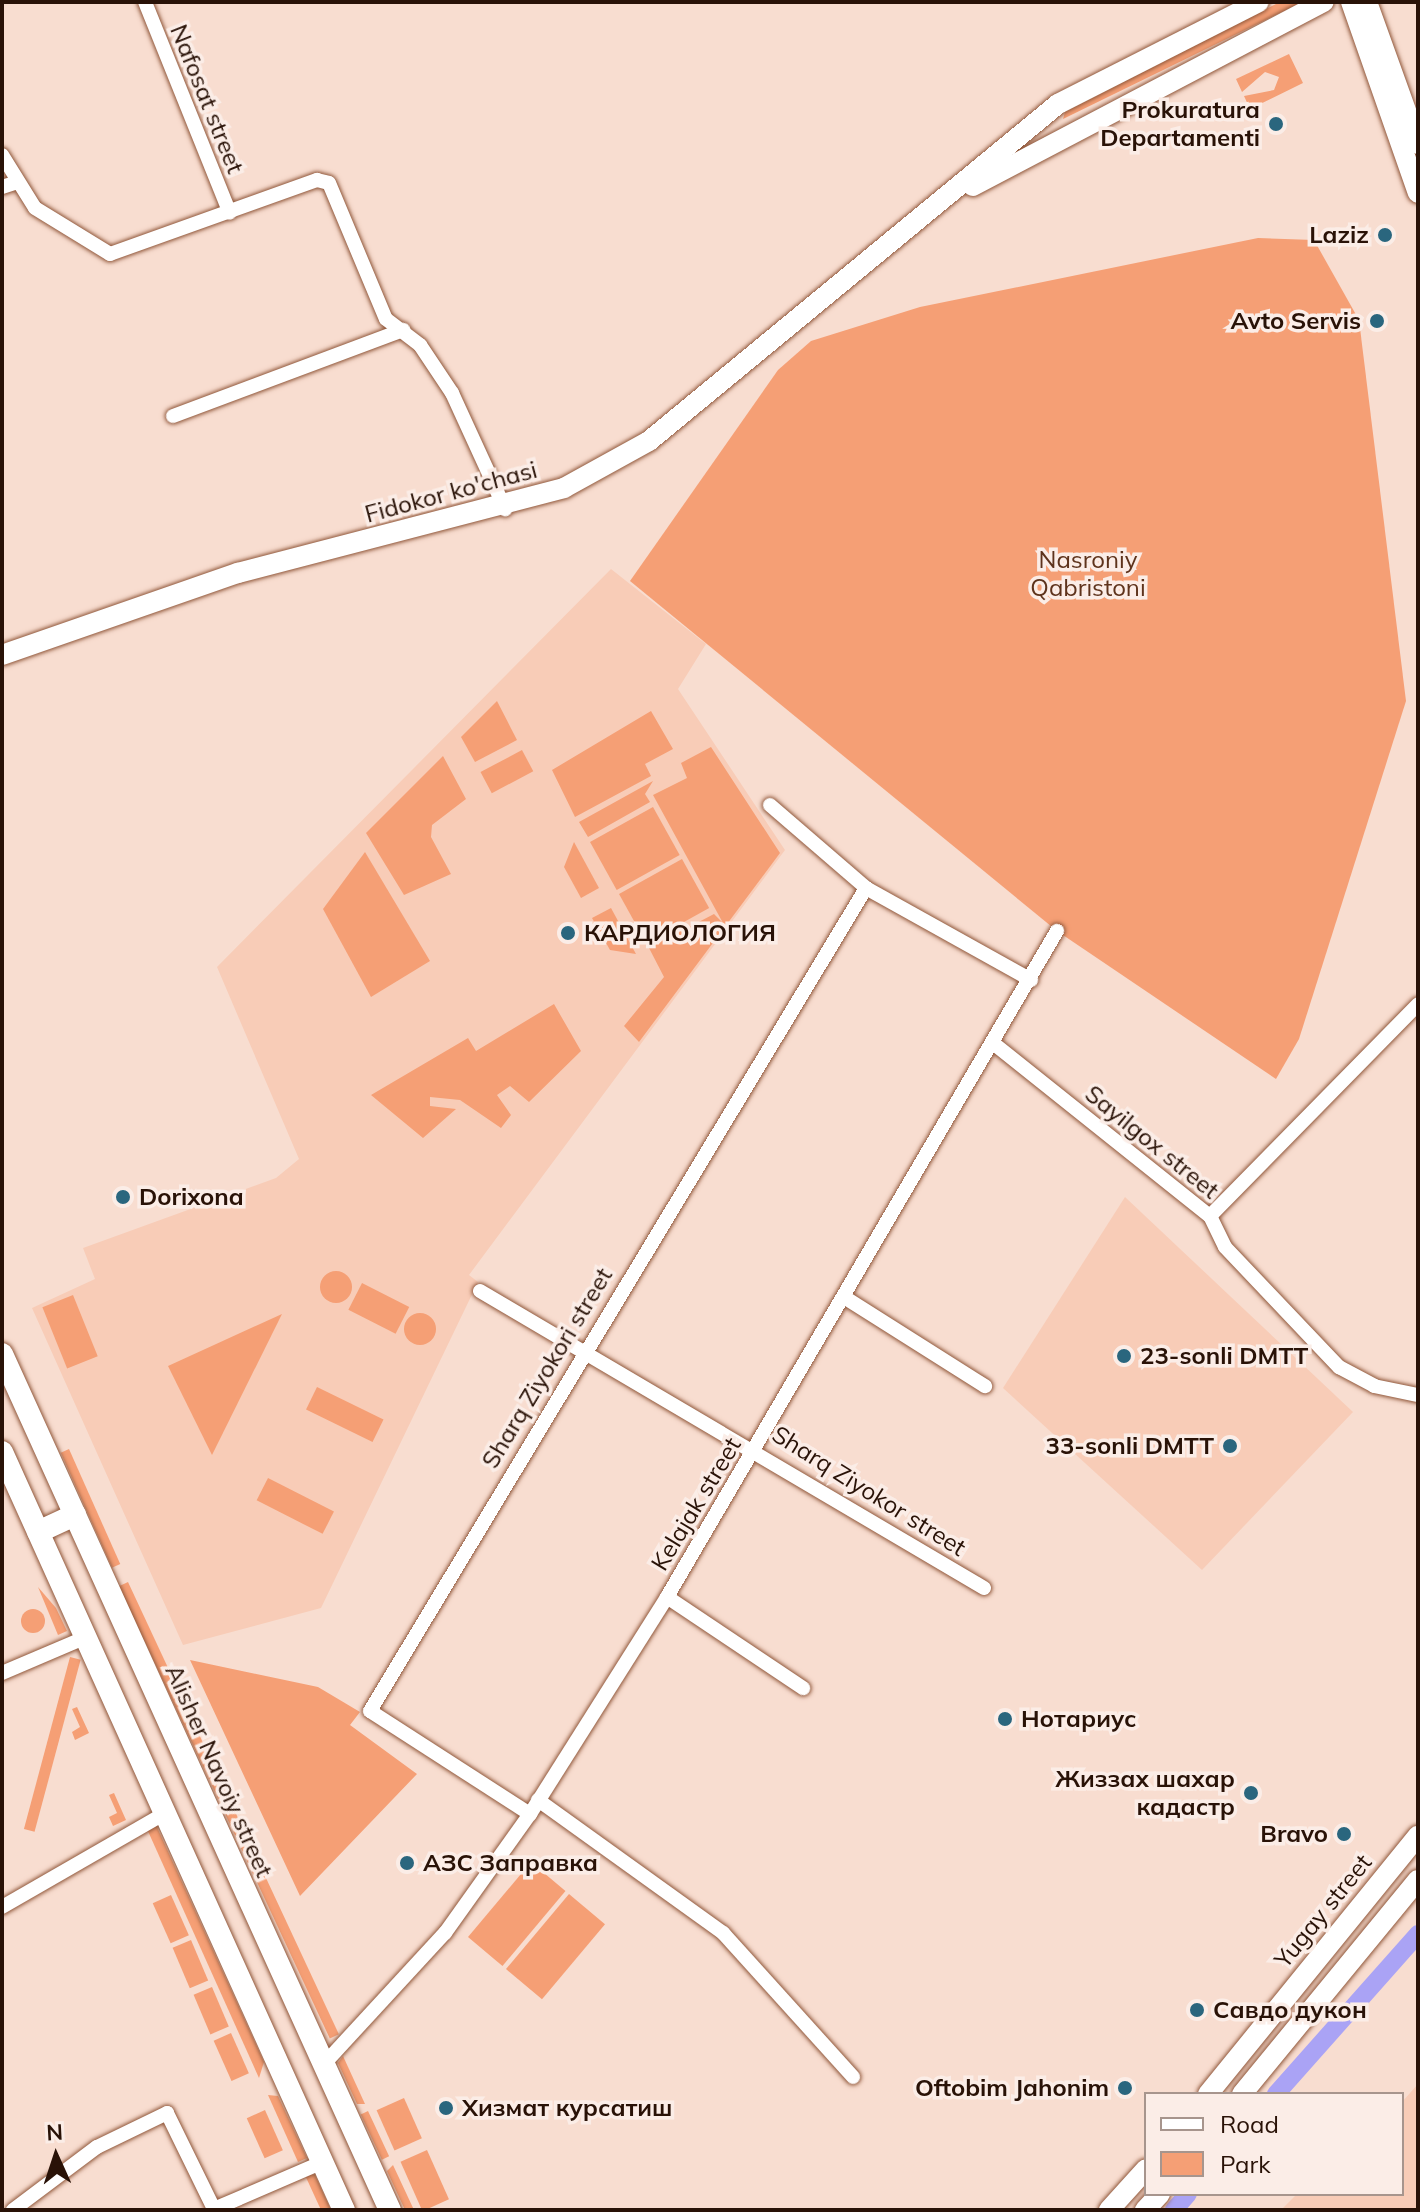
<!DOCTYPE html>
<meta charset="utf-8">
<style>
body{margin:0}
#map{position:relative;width:1420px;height:2212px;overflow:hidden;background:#f8ddd0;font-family:Mulish,sans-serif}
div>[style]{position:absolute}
.built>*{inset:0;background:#f8ccb7}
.green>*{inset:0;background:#f59f75;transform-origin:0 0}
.round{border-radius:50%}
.canal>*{height:18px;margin:-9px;padding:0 9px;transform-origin:9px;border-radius:9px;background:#aaa3f5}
.roads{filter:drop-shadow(0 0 2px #90573a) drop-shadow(0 0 2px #90573a)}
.street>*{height:14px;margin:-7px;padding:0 7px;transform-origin:7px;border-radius:7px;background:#fff}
.secondary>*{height:20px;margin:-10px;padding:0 10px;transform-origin:10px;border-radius:10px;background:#fff}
.primary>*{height:22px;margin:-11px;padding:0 11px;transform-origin:11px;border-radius:11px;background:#fff}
.dots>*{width:22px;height:22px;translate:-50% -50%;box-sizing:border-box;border:4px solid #fbede7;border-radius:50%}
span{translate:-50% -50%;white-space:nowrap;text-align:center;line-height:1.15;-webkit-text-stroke:7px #fbede7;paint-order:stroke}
.street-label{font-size:24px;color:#291207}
.poi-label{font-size:24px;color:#291207;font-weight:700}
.right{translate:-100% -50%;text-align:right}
.left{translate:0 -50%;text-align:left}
.park-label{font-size:24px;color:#5e331c}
.frame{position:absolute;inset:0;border:4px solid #291207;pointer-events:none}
.legend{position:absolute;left:1144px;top:2092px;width:260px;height:104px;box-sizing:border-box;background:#fbede7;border:2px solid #a7958d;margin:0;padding:10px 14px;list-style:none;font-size:24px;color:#291207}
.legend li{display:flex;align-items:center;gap:16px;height:40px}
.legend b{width:40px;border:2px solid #a7958d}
.north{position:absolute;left:16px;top:2116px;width:80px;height:80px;-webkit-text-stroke:6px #fbede7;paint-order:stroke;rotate:357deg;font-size:22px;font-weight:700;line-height:32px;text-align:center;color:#291207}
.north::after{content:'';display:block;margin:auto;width:28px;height:36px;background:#291207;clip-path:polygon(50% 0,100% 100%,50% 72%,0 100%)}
</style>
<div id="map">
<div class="built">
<i style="clip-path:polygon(611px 569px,706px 644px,678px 689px,785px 850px,469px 1275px,478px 1282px,321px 1608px,183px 1645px,32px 1308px,95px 1279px,83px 1248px,276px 1178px,299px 1159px,217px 967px)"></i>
<i style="clip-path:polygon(1125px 1197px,1353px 1412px,1202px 1570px,1003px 1388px)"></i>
<i style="clip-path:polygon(1418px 2084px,1418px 2210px,1281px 2210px,1297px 2194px,1402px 2194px,1402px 2102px)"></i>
</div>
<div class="green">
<i style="clip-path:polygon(1280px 2px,1302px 2px,1063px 119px,1065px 112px)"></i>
<i style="clip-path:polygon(1289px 54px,1303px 83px,1250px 109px,1244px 96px,1274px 90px,1279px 77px,1265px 72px,1242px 92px,1236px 79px)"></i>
<i style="clip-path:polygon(1258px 238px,1314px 240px,1359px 320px,1406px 701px,1299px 1039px,1276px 1079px,1057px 931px,630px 581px,778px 370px,811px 341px,920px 307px)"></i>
<i style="clip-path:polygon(497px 701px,517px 740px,475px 762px,461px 737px)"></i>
<i style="clip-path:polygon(651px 711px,673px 749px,645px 764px,651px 776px,575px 817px,552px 770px)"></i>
<i style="clip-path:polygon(711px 747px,780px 853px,639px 1042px,624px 1026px,664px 977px,649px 948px,714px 914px,723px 923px,653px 795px,687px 778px,681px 763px)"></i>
<i style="left:522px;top:750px;width:24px;height:47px;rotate:62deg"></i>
<i style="clip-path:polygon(443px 756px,466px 799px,432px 825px,431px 837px,451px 874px,404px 895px,366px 833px)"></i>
<i style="clip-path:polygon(653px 781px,645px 794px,650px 802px,588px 837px,579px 822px)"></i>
<i style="left:653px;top:807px;width:55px;height:72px;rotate:61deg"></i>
<i style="clip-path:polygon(574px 842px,599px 888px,581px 898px,564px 867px)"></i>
<i style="clip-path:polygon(365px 852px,430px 961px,371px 997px,323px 909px)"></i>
<i style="left:682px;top:859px;width:56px;height:72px;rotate:61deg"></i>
<i style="clip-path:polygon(611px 908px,636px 954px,610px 950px,592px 918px)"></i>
<i style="clip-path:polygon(554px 1004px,581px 1051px,529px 1102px,510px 1086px,497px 1095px,511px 1115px,501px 1128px,460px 1100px,430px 1097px,430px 1106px,456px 1109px,423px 1138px,371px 1095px,468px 1038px,476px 1051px)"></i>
<i class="round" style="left:320px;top:1271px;width:32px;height:32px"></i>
<i style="left:362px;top:1283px;width:53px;height:30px;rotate:27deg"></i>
<i style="left:73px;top:1295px;width:66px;height:33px;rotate:68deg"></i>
<i class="round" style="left:404px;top:1313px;width:32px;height:32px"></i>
<i style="clip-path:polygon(282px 1314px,212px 1455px,168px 1366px)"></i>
<i style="left:317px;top:1387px;width:74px;height:25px;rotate:26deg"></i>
<i style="left:69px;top:1449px;width:126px;height:9px;rotate:66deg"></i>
<i style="left:268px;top:1478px;width:74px;height:25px;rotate:27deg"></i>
<i style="left:128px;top:1582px;width:499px;height:10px;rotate:65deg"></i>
<i style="clip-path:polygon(38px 1587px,56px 1608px,67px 1631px,58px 1635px)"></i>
<i class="round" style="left:21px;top:1609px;width:24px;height:24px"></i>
<i style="left:70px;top:1657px;width:11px;height:178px;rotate:15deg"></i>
<i style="clip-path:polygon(190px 1660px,318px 1687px,360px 1712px,350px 1725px,417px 1774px,300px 1896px)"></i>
<i style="clip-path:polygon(77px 1707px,89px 1733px,75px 1740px,72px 1732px,80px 1727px,72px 1709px)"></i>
<i style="clip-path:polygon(114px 1793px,126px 1820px,113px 1826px,109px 1817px,117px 1813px,109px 1795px)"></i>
<i style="clip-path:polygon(156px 1825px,264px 2062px,259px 2078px,147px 1829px)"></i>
<i style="left:531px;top:1862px;width:45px;height:98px;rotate:40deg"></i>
<i style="left:569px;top:1894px;width:47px;height:98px;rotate:40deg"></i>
<i style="left:171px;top:1895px;width:44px;height:20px;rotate:66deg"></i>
<i style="left:191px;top:1940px;width:44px;height:20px;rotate:67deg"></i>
<i style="left:212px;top:1987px;width:43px;height:20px;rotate:67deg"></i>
<i style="left:231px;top:2033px;width:44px;height:19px;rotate:66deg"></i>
<i style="clip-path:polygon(343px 2056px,365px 2104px,357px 2104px,338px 2063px)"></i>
<i style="clip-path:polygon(268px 2095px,278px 2096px,307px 2158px,298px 2162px)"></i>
<i style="left:404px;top:2098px;width:44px;height:30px;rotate:66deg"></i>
<i style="left:265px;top:2110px;width:44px;height:20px;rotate:66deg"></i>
<i style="left:368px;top:2111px;width:50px;height:8px;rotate:65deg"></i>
<i style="left:427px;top:2150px;width:54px;height:29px;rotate:66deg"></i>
<i style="clip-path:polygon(393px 2165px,414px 2210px,405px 2210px,387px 2171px)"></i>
<i style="clip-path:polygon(304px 2173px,315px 2175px,331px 2210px,321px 2210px)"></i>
</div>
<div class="canal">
<i style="left:1276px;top:2094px;width:214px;rotate:-48.4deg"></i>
<i style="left:1174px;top:2210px;width:21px;rotate:-49deg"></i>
</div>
<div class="roads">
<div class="street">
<i style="left:145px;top:2px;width:227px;rotate:68.1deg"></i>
<i style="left:2px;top:155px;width:62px;rotate:58.1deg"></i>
<i style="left:35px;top:208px;width:88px;rotate:31.5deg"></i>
<i style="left:110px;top:254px;width:220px;rotate:-19.7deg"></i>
<i style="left:317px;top:180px;width:12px;rotate:14deg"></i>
<i style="left:329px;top:183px;width:147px;rotate:67.3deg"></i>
<i style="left:386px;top:319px;width:43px;rotate:37.4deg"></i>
<i style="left:420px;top:345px;width:58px;rotate:56.3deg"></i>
<i style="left:452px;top:393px;width:128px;rotate:65.4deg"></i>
<i style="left:2px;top:187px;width:16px;rotate:-18deg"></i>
<i style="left:173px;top:416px;width:246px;rotate:-20.5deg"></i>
<i style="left:770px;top:805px;width:127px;rotate:40.8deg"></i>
<i style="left:866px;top:888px;width:189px;rotate:29.1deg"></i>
<i style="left:993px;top:1043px;width:278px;rotate:38.6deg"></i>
<i style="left:1210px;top:1216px;width:34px;rotate:64deg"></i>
<i style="left:1225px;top:1247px;width:166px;rotate:46.5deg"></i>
<i style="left:1339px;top:1367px;width:40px;rotate:28deg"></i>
<i style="left:1374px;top:1386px;width:45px;rotate:11.6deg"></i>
<i style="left:1210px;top:1216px;width:297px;rotate:-45.5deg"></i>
<i style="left:480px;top:1291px;width:585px;rotate:30.51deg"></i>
<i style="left:844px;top:1297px;width:167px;rotate:32.3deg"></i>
<i style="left:667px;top:1597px;width:164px;rotate:33.8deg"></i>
<i style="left:2px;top:1673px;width:89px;rotate:-23.1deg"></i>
<i style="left:538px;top:1800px;width:228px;rotate:35.7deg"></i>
<i style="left:723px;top:1933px;width:194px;rotate:47.9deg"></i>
<i style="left:530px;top:1814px;width:190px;rotate:-147.2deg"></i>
<i style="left:370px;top:1711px;width:961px;rotate:-58.92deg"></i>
<i style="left:2px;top:1907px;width:187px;rotate:-29.9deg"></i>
<i style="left:323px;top:2065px;width:180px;rotate:-47.3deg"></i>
<i style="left:445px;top:1933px;width:146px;rotate:-54.5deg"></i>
<i style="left:530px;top:1814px;width:257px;rotate:-57.7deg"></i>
<i style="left:667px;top:1597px;width:772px;rotate:-59.65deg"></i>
<i style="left:13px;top:2210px;width:105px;rotate:-36.9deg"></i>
<i style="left:97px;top:2147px;width:78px;rotate:-25.9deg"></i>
<i style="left:167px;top:2113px;width:107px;rotate:63.9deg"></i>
<i style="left:214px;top:2209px;width:119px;rotate:-23.3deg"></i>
</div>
<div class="secondary">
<i style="left:1351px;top:2px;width:202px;rotate:70.7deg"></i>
<i style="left:1367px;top:2px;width:151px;rotate:70.2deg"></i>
<i style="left:973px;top:186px;width:396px;rotate:-27.7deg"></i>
<i style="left:2px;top:655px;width:250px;rotate:-19.2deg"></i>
<i style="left:238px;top:573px;width:337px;rotate:-14.6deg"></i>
<i style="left:564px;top:488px;width:97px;rotate:-28.9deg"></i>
<i style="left:649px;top:441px;width:530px;rotate:-39.49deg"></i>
<i style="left:1058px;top:104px;width:225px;rotate:-26.9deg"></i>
<i style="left:1208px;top:2094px;width:333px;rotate:-50.9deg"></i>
<i style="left:1242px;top:2094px;width:277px;rotate:-50.6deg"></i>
<i style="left:1109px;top:2210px;width:55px;rotate:-47.9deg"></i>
<i style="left:1145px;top:2210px;width:22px;rotate:-47deg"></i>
</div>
<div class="primary">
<i style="left:2px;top:1354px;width:940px;rotate:65.62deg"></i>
<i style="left:2px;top:1452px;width:832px;rotate:65.72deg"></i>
<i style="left:38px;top:1532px;width:41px;rotate:-24.7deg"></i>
</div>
</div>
<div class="dots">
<i style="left:1276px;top:124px;background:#2a667e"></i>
<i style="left:1385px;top:235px;background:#2a667e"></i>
<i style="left:1377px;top:321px;background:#2a667e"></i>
<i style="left:568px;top:933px;background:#2a667e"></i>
<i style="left:123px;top:1197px;background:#2a667e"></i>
<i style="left:1124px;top:1356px;background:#2a667e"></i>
<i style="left:1230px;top:1446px;background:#2a667e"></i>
<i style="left:1005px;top:1719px;background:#2a667e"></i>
<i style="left:1251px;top:1793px;background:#2a667e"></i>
<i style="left:1344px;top:1834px;background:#2a667e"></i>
<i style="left:407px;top:1863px;background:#2a667e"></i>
<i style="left:1197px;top:2010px;background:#2a667e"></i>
<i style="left:1125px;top:2088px;background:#2a667e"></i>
<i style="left:446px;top:2108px;background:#2a667e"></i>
</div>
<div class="street-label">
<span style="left:207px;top:99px;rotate:68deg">Nafosat street</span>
<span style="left:451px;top:492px;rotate:-15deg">Fidokor ko'chasi</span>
<span style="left:1152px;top:1142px;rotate:39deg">Sayilgox street</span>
<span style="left:547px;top:1368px;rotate:-59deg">Sharq Ziyokori street</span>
<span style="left:869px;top:1491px;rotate:32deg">Sharq Ziyokor street</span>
<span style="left:696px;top:1504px;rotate:-59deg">Kelajak street</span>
<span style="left:219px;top:1771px;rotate:66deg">Alisher Navoiy street</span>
<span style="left:1323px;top:1911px;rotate:-51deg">Yugay street</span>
</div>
<div class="poi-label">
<span class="right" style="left:1260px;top:124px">Prokuratura<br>Departamenti</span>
<span class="right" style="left:1369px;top:235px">Laziz</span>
<span class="right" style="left:1361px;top:321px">Avto Servis</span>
<span class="left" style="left:584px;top:933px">КАРДИОЛОГИЯ</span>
<span class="left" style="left:139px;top:1197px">Dorixona</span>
<span class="left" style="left:1140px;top:1356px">23-sonli DMTT</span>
<span class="right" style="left:1214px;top:1446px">33-sonli DMTT</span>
<span class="left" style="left:1021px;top:1719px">Нотариус</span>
<span class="right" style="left:1235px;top:1793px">Жиззах шахар<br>кадастр</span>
<span class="right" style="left:1328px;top:1834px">Bravo</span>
<span class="left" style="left:423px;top:1863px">АЗС Заправка</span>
<span class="left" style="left:1213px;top:2010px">Cавдо дукон</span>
<span class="right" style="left:1109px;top:2088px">Oftobim Jahonim</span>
<span class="left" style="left:462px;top:2108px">Хизмат курсатиш</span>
</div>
<div class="park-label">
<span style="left:1088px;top:574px">Nasroniy<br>Qabristoni</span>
</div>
<div class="frame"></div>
<ul class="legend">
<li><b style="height:10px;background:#fff"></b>Road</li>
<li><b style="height:22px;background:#f59f75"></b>Park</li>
</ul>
<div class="north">N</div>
</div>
